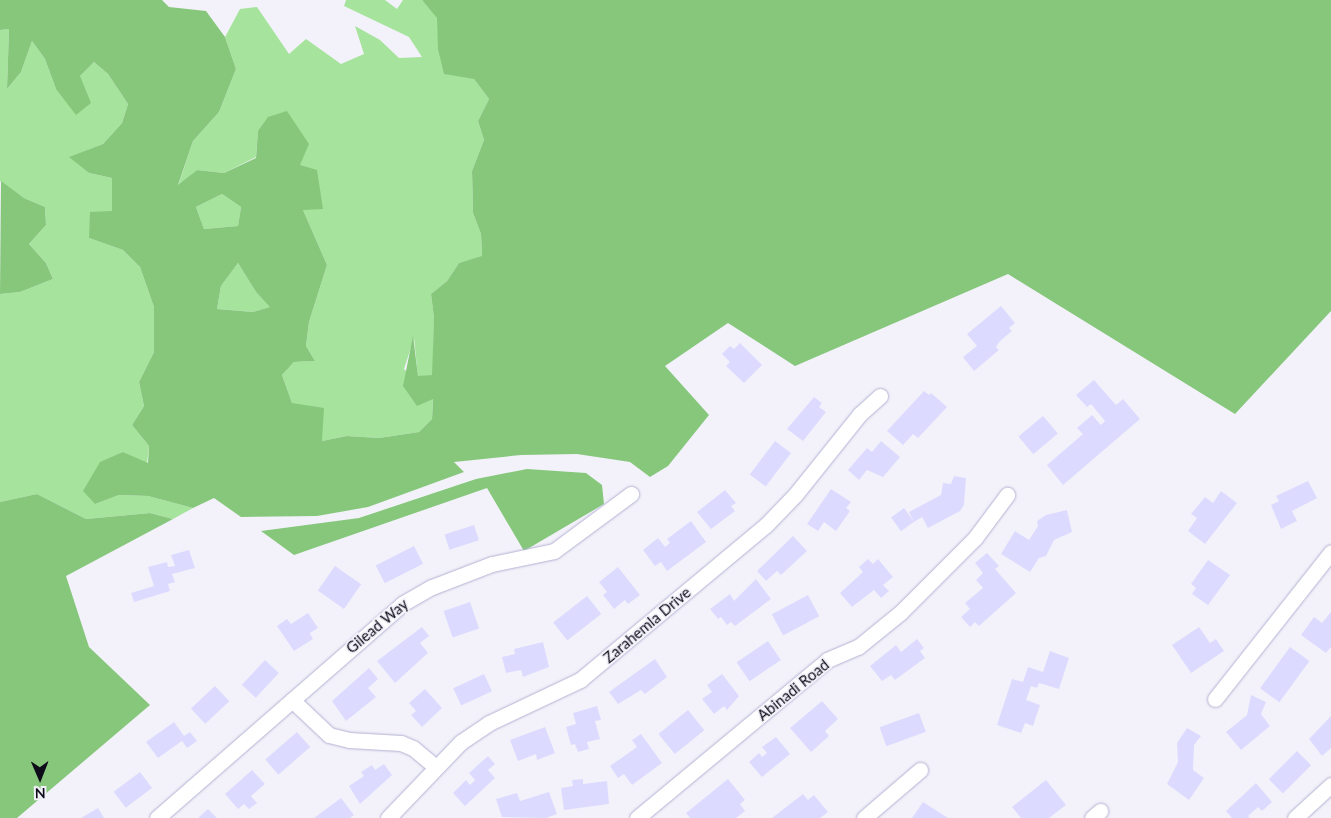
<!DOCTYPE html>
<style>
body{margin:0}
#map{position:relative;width:1331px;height:818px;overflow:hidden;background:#f3f2fa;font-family:Lato,sans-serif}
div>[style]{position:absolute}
.green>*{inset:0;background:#a6e39d}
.forest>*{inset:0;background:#86c77c}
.building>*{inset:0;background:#dcdbff;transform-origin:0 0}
.roads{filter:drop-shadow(0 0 1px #b2b1d3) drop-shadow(0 0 1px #b2b1d3)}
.minor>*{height:15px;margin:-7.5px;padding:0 7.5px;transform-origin:7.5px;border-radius:7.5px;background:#fff}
span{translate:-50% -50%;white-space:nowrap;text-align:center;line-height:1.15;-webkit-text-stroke:4px #f3f2fa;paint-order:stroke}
.street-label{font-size:15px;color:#0d0c18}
.north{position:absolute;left:15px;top:753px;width:50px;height:50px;-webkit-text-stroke:4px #f3f2fa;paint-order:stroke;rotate:179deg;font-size:14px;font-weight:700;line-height:20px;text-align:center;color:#0d0c18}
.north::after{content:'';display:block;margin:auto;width:18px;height:22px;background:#0d0c18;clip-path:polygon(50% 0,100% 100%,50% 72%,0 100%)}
</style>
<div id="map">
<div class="green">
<i style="clip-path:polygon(346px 0,385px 0,397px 9px,403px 0,422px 0,438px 18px,438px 49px,474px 79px,489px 99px,478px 121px,484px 140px,472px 171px,473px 213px,481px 234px,482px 257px,459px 263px,447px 281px,431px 294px,434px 318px,433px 375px,418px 377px,414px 338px,404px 369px,433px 398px,432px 419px,419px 432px,379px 438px,347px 436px,322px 441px,292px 403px,282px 375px,294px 362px,315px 361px,306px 346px,309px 322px,327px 265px,303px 210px,300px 165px,258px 131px,256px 157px,224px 173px,197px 170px,178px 186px,193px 141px,219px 112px,236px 69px,225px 37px,240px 9px,257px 7px,289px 54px,306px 39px,341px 64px,364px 54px,355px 26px,380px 40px,399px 58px,422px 57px,409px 37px,344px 6px)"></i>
<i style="clip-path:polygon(9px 29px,7px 89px,21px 72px,32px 41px,45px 59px,56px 89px,80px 76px,94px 62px,108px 74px,128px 104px,122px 123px,103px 144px,70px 157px,89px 173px,112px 178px,112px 211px,89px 238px,123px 250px,140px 267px,154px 307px,154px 352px,139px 382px,144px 406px,132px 425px,149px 446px,147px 464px,123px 452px,95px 504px,119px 495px,148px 496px,193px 508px,173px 519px,150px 513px,86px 519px,37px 494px,0 502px,0 294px,20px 292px,53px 279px,46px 263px,29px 244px,46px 225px,45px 207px,24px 198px,0 181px,0 30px)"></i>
<i style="clip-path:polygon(222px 194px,241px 207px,238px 226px,204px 229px,196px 207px)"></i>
<i style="clip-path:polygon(238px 263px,256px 292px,271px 307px,253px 312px,217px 309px,221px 286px)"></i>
</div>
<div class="forest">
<i style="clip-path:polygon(evenodd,0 0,162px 0,169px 7px,206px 11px,225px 37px,236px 69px,219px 112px,193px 141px,178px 185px,197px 170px,224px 173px,256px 158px,258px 131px,268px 117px,287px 111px,309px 144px,300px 165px,317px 170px,323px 209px,303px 210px,327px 265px,309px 322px,306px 346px,315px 361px,294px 362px,282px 375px,292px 403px,324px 408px,322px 441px,347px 436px,379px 438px,419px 432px,432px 419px,433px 399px,417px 406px,403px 386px,413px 336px,418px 376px,432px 375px,434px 318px,431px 294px,447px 281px,459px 263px,482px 256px,481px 234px,473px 213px,472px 171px,484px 140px,478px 121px,489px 99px,474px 79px,444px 74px,438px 49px,437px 18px,422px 0,1331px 0,1331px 311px,1235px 414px,1008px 274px,795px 366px,728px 323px,665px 366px,709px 415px,668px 466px,650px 477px,630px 462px,577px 454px,521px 455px,454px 462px,464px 472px,368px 507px,317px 516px,241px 517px,214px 498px,193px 508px,148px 496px,119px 495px,95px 504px,83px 491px,100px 462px,123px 452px,148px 463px,149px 446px,132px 425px,144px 406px,139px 382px,154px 352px,154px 307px,140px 267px,123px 250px,89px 238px,90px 212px,112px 211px,112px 178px,89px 173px,69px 157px,103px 144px,122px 123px,128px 104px,108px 74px,94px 62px,80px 76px,91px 103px,76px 115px,56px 89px,45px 59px,32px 41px,21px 72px,7px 89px,9px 29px,0 30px,0 0,222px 194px,241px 207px,238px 226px,204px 229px,196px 207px,222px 194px,0 0,238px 263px,256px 292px,270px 307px,253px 312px,217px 309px,221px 286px,238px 263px)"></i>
<i style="clip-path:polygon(1px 181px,24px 198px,45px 207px,46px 225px,29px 244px,46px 263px,53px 279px,20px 292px,0 294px)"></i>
<i style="clip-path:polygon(527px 469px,586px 473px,602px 485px,604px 504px,524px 551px,487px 488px,294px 555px,261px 531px,359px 518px,476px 479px)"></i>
<i style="clip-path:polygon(37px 494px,86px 519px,150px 513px,173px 519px,66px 576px,89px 647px,150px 705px,17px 818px,0 818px,0 502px)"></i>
</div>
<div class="building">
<i style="clip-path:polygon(1001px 306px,1015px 323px,1009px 328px,1012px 331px,1000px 341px,996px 347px,999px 350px,974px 371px,963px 357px,977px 346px,967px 334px)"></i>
<i style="clip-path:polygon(740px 343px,762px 365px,744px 383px,726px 366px,730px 362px,722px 354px,730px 346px,734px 349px)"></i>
<i style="clip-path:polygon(1094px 380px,1116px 405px,1123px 399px,1140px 419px,1063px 485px,1047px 465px,1083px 434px,1077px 428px,1092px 415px,1101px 425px,1105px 421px,1091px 404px,1087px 407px,1076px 395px)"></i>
<i style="clip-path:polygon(924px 391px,929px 395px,931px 393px,947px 407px,918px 438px,913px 434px,903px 445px,887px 431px)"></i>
<i style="clip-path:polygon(814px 397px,822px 403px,819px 407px,826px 412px,803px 441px,787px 429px)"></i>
<i style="left:1043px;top:416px;width:23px;height:32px;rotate:50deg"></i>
<i style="left:775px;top:441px;width:20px;height:42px;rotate:37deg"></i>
<i style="clip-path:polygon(881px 441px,900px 457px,883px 477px,867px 470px,859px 480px,848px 470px,867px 448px,872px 452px)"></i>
<i style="clip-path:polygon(954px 476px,966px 478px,964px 505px,960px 511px,928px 528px,922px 517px,914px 522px,909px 512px,941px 495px,943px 483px,951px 484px)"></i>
<i style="clip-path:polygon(1308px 481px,1317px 498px,1292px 511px,1297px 521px,1281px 529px,1271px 505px,1279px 501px,1276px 496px)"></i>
<i style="clip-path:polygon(831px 489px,851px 502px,846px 508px,850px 511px,836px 531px,824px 522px,818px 531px,807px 524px)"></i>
<i style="clip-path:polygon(725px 490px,736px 503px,731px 506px,735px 511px,711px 529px,697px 512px)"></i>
<i style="clip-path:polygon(1221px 491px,1237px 503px,1205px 544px,1188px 531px,1197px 518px,1191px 514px,1205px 497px,1213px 503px)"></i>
<i style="left:904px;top:508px;width:17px;height:16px;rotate:54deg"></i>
<i style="clip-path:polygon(1067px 510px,1072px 532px,1054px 540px,1046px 556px,1039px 558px,1030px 572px,1001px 554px,1015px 531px,1029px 540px,1038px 526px,1037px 521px,1046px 515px)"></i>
<i style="clip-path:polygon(691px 521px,706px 542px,667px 571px,661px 562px,655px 566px,643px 550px,658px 538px,665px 547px,670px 543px,667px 539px)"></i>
<i style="left:474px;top:525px;width:16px;height:31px;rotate:72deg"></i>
<i style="clip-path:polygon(793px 536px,807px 551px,781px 575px,777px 571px,766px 581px,757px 571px)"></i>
<i style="left:414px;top:546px;width:20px;height:43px;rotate:63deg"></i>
<i style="clip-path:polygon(189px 550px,195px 568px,172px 574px,175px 582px,168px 584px,170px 591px,134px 602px,131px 593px,154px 586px,148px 567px,167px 562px,168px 567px,175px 566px,171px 555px)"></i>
<i style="clip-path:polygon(987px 553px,999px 566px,995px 569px,1016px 593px,979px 626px,975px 622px,970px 627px,961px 617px,970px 609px,965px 603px,983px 588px,976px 580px,983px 573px,975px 563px)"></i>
<i style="clip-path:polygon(868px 559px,873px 564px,878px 559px,893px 577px,883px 585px,889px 591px,881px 598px,874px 590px,852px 607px,840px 593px,863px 572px,859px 567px)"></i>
<i style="clip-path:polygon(1208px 560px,1230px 575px,1208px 605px,1192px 594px,1196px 588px,1191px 584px)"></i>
<i style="left:335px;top:566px;width:32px;height:30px;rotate:35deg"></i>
<i style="clip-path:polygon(618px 567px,640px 595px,628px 604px,625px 600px,614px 609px,603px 595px,607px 592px,599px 582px)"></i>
<i style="clip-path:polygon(756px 579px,771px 599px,735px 626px,731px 622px,727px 625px,721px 617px,718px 619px,710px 609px,730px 594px,734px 601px)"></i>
<i style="left:808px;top:595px;width:24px;height:41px;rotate:62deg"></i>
<i style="left:587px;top:596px;width:23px;height:43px;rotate:52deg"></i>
<i style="left:470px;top:602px;width:28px;height:28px;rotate:71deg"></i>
<i style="clip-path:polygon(1331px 612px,1331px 647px,1326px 653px,1301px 635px,1314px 617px,1322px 623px)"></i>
<i style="clip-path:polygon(308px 613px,318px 628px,310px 633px,313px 639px,294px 651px,277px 626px,287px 619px,291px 624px)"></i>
<i style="clip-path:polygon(422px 627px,429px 636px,420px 643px,428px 653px,395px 683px,377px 661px)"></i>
<i style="clip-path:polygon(1199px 627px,1210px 643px,1216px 639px,1224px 651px,1191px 673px,1172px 645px)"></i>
<i style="clip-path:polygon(917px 639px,924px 648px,920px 651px,925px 658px,895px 680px,891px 675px,882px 681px,870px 666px,896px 645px,901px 652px)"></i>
<i style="left:768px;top:641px;width:23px;height:38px;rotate:56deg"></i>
<i style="clip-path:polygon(543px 642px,549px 667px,523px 677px,521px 670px,506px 673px,502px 657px,515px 654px,514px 649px)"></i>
<i style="left:1290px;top:647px;width:24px;height:51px;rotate:36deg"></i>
<i style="clip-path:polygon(1050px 651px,1069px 658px,1059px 689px,1039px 683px,1037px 688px,1031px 686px,1026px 700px,1040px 705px,1033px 726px,1025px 723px,1021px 733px,997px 725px,1012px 679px,1023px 682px,1028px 667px,1043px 672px)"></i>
<i style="clip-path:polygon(655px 659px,667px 677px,645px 694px,641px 690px,618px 704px,609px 692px)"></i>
<i style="left:265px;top:660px;width:19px;height:34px;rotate:43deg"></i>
<i style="clip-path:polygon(369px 668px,378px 679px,368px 688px,376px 697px,346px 721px,332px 701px)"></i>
<i style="left:484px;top:674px;width:19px;height:34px;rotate:65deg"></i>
<i style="clip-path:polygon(722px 674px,739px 696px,727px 710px,724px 706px,714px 714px,702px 699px,712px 692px,707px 685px)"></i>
<i style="left:215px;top:686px;width:21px;height:33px;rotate:47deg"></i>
<i style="clip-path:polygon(425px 689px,442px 708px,422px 727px,411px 715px,416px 711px,409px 703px)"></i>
<i style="clip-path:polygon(1251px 695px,1266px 702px,1261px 714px,1270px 726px,1241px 750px,1226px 732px,1247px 715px)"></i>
<i style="clip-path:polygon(822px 701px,838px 719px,825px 731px,829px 736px,811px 752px,790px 728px)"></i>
<i style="clip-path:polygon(597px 706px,601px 720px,595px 721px,600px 739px,587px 742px,589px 749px,578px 752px,575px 744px,571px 745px,566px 727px,576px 724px,573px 713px)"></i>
<i style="left:688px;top:710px;width:26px;height:38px;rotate:51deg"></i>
<i style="left:919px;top:713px;width:20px;height:42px;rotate:70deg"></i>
<i style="clip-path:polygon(1331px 716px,1331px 748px,1322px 756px,1309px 739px)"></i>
<i style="clip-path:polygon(174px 722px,184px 736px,190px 732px,197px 741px,187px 748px,182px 741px,158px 758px,146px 742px)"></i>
<i style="clip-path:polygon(545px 727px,555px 753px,537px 760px,536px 754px,518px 761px,510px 740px)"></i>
<i style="clip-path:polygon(1187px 728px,1201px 736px,1194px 745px,1193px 770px,1204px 778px,1189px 800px,1167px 784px,1178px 762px,1177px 743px)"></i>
<i style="left:297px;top:732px;width:20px;height:42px;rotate:49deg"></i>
<i style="clip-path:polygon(641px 734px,662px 763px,632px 785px,624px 774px,618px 778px,610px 766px,637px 747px,632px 740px)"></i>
<i style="clip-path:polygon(776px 737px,790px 754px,762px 777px,749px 762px,759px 753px,762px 757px,767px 753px,762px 747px)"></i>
<i style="left:1297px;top:751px;width:20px;height:40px;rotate:45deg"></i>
<i style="clip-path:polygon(488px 756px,495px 764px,488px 770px,495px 778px,465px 806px,453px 793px,466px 780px,470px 785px,475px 780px,469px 773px)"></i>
<i style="clip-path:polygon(384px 764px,392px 775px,360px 804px,349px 786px,364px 776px,361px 772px,372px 765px,375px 770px)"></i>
<i style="clip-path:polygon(252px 770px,265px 784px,251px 796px,257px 803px,249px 809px,244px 804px,238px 809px,225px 794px)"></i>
<i style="left:140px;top:772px;width:20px;height:33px;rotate:53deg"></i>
<i style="clip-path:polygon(583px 779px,583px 784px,607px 781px,609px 804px,564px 810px,561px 788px,573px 786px,572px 780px)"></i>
<i style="clip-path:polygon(728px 779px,745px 800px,740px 804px,745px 811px,736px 818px,690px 818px,686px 813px)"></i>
<i style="clip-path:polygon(1046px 780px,1066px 805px,1049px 818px,1021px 818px,1012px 807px)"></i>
<i style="clip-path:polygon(1256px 783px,1272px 802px,1262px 811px,1258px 807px,1248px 816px,1250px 818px,1232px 818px,1226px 811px)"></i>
<i style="clip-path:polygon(549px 792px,557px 814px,546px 818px,502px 817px,496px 799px,517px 793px,520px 801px)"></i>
<i style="clip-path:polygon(803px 794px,808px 800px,814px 795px,828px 812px,820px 818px,772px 818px)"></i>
<i style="clip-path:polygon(341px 798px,354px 815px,350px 818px,314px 818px)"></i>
<i style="clip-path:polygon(923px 802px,948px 818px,912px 818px)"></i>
<i style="clip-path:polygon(98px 808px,104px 818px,81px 818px)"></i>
<i style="clip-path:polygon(208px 809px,217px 818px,198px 818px)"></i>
</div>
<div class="roads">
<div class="minor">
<i style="left:1215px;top:699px;width:187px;rotate:-51.7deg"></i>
<i style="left:292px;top:700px;width:51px;rotate:43.4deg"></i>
<i style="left:329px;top:735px;width:21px;rotate:14deg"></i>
<i style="left:349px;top:740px;width:52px;rotate:3.3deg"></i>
<i style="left:401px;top:743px;width:13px;rotate:23deg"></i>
<i style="left:413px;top:748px;width:30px;rotate:40deg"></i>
<i style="left:157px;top:818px;width:325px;rotate:-41.1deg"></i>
<i style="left:402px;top:604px;width:34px;rotate:-30deg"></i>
<i style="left:432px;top:587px;width:64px;rotate:-21deg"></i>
<i style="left:492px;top:564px;width:63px;rotate:-11.8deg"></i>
<i style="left:554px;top:551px;width:96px;rotate:-36.5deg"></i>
<i style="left:388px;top:818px;width:105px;rotate:-46.2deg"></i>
<i style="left:461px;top:742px;width:34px;rotate:-34deg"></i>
<i style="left:489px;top:723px;width:101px;rotate:-25.3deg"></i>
<i style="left:580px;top:680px;width:242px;rotate:-39.8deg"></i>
<i style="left:766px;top:525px;width:42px;rotate:-46deg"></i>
<i style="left:795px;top:495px;width:104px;rotate:-51.3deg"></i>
<i style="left:860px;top:414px;width:27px;rotate:-42deg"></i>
<i style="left:637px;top:818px;width:247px;rotate:-39.7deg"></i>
<i style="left:827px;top:660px;width:34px;rotate:-23deg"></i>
<i style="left:858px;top:647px;width:55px;rotate:-39.1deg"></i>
<i style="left:901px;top:612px;width:105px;rotate:-45deg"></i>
<i style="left:975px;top:538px;width:54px;rotate:-53.3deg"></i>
<i style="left:864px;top:818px;width:74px;rotate:-40.6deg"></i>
<i style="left:1092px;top:818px;width:11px;rotate:-41deg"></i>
<i style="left:1295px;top:818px;width:49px;rotate:-42.5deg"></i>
</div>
</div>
<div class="street-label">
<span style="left:647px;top:625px;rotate:-40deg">Zarahemla Drive</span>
<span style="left:377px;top:626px;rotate:-40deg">Gilead Way</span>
<span style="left:793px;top:690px;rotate:-39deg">Abinadi Road</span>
</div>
<div class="north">N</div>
</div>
